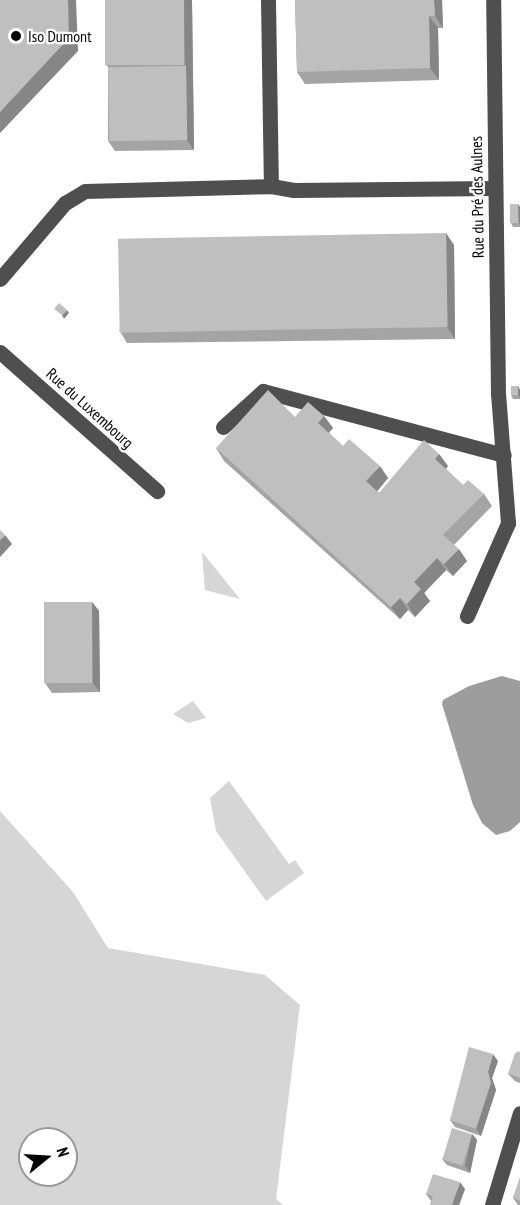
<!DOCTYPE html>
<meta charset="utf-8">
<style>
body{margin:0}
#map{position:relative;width:520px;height:1205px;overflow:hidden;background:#fff;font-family:"PT Sans Narrow",sans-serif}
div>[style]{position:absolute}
.green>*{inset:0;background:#d6d6d6}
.water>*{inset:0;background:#9d9d9d}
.minor>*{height:15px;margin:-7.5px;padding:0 7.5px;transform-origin:7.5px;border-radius:7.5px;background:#4f4f4f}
.wall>*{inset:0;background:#a4a4a4}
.shaded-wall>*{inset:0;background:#868686}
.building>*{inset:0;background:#bfbfbf;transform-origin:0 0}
.dots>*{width:16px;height:16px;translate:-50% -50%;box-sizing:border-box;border:3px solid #fff;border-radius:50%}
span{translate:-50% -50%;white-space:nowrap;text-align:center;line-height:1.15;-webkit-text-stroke:4.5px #fff;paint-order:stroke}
.poi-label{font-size:16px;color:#000}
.left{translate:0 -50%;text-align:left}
.street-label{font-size:16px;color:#000}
.north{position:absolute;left:18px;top:1127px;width:60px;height:60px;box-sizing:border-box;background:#fff;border:2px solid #999;border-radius:50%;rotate:72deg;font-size:16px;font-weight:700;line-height:24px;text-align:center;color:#000}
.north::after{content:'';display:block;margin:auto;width:21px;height:27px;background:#000;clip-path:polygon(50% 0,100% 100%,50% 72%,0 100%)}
</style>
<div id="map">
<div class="green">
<i style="clip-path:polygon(202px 552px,240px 599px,205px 590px)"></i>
<i style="clip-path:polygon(193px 701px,206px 718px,188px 723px,173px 714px)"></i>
<i style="clip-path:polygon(229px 781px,289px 864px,295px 860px,304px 873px,266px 901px,216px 831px,210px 798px)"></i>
<i style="clip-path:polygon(evenodd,0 811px,73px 892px,108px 948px,265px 975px,300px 1005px,276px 1199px,283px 1205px,0 1205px,0 811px,30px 1139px,66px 1139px,66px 1175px,30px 1175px,30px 1139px)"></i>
</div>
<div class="water">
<i style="clip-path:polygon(502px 676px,520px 681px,520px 822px,510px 831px,496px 835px,482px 823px,473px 805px,442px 704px,443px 700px,469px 686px)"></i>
</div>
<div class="minor">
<i style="left:268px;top:0;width:186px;rotate:89.1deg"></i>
<i style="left:0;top:279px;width:100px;rotate:-49.5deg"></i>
<i style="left:65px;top:203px;width:23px;rotate:-31deg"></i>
<i style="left:85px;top:191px;width:186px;rotate:-1.5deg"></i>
<i style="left:271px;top:186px;width:23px;rotate:10deg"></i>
<i style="left:294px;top:190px;width:201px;rotate:-0.6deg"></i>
<i style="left:0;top:352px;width:210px;rotate:41.5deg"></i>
<i style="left:223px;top:427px;width:54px;rotate:-42deg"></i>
<i style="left:263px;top:391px;width:249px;rotate:14.9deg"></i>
<i style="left:467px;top:616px;width:102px;rotate:-66.2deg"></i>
<i style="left:508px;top:523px;width:129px;rotate:-94.4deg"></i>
<i style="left:498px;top:394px;width:394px;rotate:-90.7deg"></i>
<i style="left:492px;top:1205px;width:96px;rotate:-73.1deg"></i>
</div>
<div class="wall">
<i style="clip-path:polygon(105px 0,192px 0,194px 150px,115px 151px,108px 141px,108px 67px,106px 65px)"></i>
<i style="clip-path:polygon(295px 0,442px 0,443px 28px,438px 28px,439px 80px,305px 84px,297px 72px)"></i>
<i style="clip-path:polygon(518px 204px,520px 207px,520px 227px,513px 227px,511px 223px)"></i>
<i style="clip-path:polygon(454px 245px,455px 339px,127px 343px,119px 330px)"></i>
<i style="clip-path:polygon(518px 386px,520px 390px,520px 399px,513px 399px,511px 395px)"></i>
<i style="clip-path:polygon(324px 416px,333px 428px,329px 433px,343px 446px,388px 478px,377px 491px,379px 493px,439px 454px,448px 466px,446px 469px,463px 485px,484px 494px,492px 506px,454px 545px,467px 561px,453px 576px,446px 570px,424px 593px,430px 601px,415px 617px,408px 610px,400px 619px,224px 461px,216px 448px,295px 417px)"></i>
<i style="clip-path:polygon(92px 602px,99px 611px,100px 692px,52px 693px,45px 683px)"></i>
<i style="clip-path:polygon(520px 1052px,520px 1083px,515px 1081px,508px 1074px,517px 1053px)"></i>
<i style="clip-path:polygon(498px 1061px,492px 1078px,496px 1090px,481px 1136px,455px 1127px,450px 1120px)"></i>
<i style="clip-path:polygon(472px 1134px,477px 1140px,470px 1173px,447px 1165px,442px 1159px)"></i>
<i style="clip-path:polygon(520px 1178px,520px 1205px,518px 1205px,513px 1198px)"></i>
<i style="clip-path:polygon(465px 1189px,459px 1205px,430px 1205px,431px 1201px,426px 1194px)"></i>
</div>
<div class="shaded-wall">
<i style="clip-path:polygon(68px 0,76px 0,78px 51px,0 133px,0 112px)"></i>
<i style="clip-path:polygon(184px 0,192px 0,194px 150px,187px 140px,186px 66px,185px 64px)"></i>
<i style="clip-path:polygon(434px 0,442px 0,443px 28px,435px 16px)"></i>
<i style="clip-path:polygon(429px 16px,438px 28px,439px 80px,430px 68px)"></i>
<i style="clip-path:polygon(518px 204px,520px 207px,520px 225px,519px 223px)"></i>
<i style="clip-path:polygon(446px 233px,454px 245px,455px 339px,447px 327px)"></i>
<i style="clip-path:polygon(67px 310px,69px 313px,64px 319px,62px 315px)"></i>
<i style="clip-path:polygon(518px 386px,520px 390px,520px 398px,518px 395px)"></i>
<i style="clip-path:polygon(324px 416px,333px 428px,326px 435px,318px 423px)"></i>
<i style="clip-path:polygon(439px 454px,448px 466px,443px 471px,435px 459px)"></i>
<i style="clip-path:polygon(380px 466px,388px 478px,375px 494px,366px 481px)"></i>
<i style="clip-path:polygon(5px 535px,12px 544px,0 557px,0 540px)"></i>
<i style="clip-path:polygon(459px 549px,467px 561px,453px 576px,444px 564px)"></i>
<i style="clip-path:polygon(437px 558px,446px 570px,424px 593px,430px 601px,415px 617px,407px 604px,414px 582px)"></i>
<i style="clip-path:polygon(400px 598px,408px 610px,400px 619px,391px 607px)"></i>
<i style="clip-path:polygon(92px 602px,99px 611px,100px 692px,93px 683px)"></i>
<i style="clip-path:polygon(493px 1054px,498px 1061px,492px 1078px,496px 1090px,481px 1136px,476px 1129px,488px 1071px)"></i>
<i style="clip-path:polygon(472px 1134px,477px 1140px,470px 1173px,465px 1166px)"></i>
<i style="clip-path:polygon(460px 1182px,465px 1189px,459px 1205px,452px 1205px)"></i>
</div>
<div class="building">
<i style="clip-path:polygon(0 0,68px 0,69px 38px,0 112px)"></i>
<i style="left:105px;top:0;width:79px;height:65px"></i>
<i style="clip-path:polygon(295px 0,434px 0,435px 16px,429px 16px,430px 68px,297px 72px)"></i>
<i style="left:186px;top:66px;width:74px;height:78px;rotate:89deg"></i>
<i style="left:510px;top:204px;width:8px;height:19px"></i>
<i style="left:446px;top:233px;width:94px;height:328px;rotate:89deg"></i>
<i style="clip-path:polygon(59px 303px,67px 310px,62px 315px,54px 309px)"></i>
<i style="left:511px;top:386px;width:7px;height:9px"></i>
<i style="clip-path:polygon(268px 390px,295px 417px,308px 402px,324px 416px,318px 423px,343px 446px,349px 439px,380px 466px,366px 481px,379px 493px,424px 440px,439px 454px,435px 459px,463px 485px,468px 480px,484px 494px,443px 535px,459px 549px,444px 564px,437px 558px,414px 582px,421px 589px,407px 604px,400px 598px,391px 607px,216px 448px)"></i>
<i style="clip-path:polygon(0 530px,5px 535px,0 540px)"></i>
<i style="left:44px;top:602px;width:48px;height:81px"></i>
<i style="clip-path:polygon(469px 1047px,493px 1054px,488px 1071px,491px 1083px,476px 1129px,450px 1120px)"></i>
<i style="clip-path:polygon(517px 1051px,520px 1052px,520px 1078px,510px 1074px)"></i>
<i style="clip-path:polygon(515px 1053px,517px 1053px,511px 1075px,508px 1074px)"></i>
<i style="left:452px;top:1128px;width:21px;height:33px;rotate:17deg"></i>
<i style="clip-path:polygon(433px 1174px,460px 1182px,452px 1205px,430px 1205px,433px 1196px,426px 1194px)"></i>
<i style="clip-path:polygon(520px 1178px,520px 1201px,513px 1198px)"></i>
</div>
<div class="dots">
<i style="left:16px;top:36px;background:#000"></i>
</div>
<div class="poi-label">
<span class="left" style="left:28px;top:36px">Iso Dumont</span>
</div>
<div class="street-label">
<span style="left:477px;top:197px;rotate:-91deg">Rue du Pré des Aulnes</span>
<span style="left:90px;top:408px;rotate:42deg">Rue du Luxembourg</span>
</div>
<div class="north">N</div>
</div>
